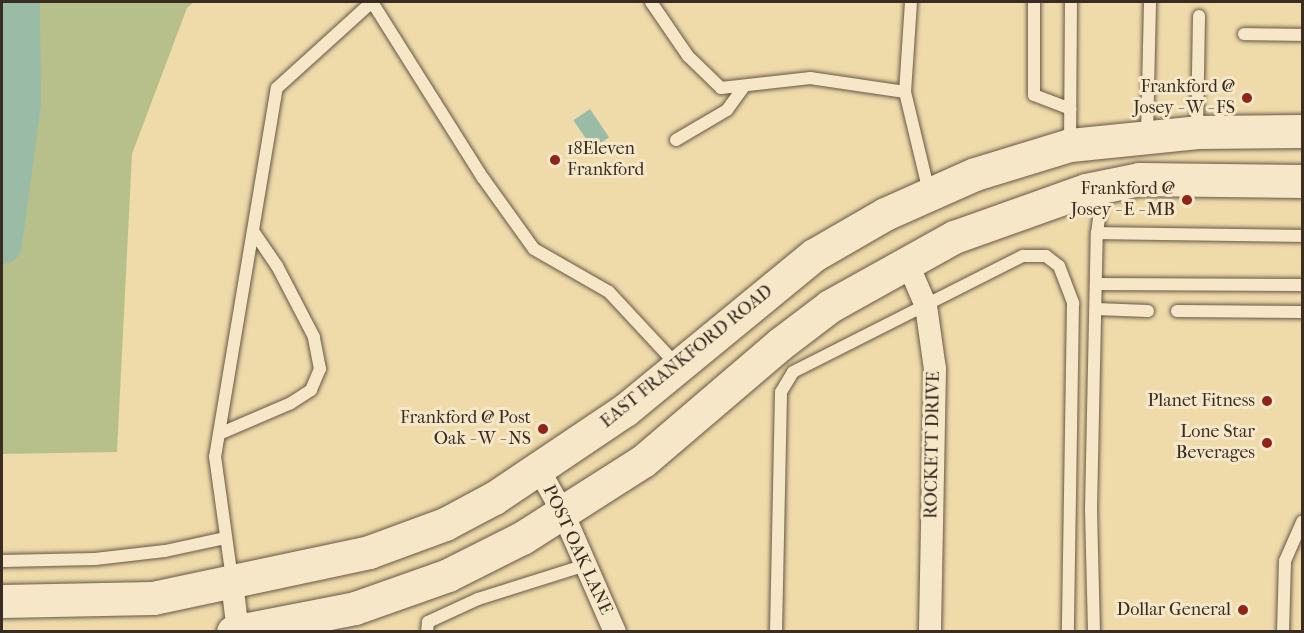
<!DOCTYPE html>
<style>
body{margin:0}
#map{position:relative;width:1304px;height:633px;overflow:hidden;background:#efdaaa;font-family:"IM FELL French Canon",serif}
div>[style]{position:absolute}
.green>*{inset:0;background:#b7c08a}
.water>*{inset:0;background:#9abba6;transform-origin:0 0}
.river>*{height:40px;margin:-20px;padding:0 20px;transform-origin:20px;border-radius:20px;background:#9abba6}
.roads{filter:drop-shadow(0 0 2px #665845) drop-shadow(0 0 2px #665845)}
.lane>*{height:12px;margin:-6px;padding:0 6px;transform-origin:6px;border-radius:6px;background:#f5e7c8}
.street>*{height:22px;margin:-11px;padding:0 11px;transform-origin:11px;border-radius:11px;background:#f5e7c8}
.secondary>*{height:33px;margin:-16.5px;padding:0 16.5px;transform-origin:16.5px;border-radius:16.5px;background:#f5e7c8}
.dots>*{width:16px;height:16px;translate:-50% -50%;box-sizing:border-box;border:3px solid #f5e7c8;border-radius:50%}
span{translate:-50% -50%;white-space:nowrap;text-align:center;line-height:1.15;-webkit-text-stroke:6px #f5e7c8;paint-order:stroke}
.poi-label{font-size:18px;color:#382c23}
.right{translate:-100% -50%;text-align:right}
.left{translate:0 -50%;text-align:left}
.street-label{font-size:18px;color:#382c23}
.frame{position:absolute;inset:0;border:3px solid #382c23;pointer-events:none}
</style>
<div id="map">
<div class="green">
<i style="clip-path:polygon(2px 2px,194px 2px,187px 8px,132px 154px,117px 452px,2px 454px)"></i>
</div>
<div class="water">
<i style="left:590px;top:109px;width:34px;height:20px;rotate:56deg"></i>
</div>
<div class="river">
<i style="left:2px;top:244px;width:142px;rotate:-82.3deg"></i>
<i style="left:21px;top:103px;width:101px;rotate:-90.6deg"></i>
</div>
<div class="roads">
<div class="lane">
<i style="left:372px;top:2px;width:208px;rotate:57.8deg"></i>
<i style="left:483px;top:178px;width:87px;rotate:54.3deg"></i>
<i style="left:534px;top:249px;width:86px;rotate:29.8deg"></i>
<i style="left:609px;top:292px;width:98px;rotate:47.1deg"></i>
<i style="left:651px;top:2px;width:65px;rotate:55.6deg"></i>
<i style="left:688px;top:56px;width:46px;rotate:44.1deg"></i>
<i style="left:721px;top:88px;width:90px;rotate:-6.4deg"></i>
<i style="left:810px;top:78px;width:96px;rotate:8.4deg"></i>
<i style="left:911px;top:2px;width:90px;rotate:93.8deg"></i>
<i style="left:905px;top:92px;width:103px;rotate:76.5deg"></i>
<i style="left:1034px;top:2px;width:93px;rotate:90deg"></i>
<i style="left:1034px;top:95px;width:39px;rotate:21deg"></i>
<i style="left:1244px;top:34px;width:58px;rotate:1deg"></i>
<i style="left:1197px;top:131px;width:115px;rotate:-89deg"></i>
<i style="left:1147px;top:135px;width:133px;rotate:-88.7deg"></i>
<i style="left:676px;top:140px;width:59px;rotate:-30.5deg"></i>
<i style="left:727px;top:110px;width:29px;rotate:-54deg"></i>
<i style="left:1070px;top:143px;width:141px;rotate:-89.6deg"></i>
<i style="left:1097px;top:233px;width:44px;rotate:-82.2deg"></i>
<i style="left:1096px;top:284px;width:206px;rotate:0.3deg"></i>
<i style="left:1096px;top:309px;width:52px;rotate:2.2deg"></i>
<i style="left:1177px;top:311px;width:125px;rotate:0.5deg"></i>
<i style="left:219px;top:434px;width:78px;rotate:-23.3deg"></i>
<i style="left:291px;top:403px;width:24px;rotate:-33deg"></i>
<i style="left:311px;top:390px;width:23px;rotate:-67deg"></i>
<i style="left:320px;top:369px;width:33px;rotate:-101deg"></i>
<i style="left:314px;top:337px;width:80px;rotate:-117.5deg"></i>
<i style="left:277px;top:266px;width:42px;rotate:-124.4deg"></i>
<i style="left:2px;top:561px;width:93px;rotate:-1.2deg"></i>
<i style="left:95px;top:559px;width:70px;rotate:-6.5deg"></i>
<i style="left:165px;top:551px;width:61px;rotate:-12.2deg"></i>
<i style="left:232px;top:579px;width:123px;rotate:-97.9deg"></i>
<i style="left:215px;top:457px;width:374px;rotate:-80.5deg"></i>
<i style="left:277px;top:88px;width:128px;rotate:-42.2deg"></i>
<i style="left:427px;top:632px;width:10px;rotate:-84deg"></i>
<i style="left:428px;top:622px;width:55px;rotate:-24.7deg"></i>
<i style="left:478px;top:599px;width:113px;rotate:-17.5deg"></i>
<i style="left:776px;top:632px;width:240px;rotate:-88.8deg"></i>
<i style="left:781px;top:392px;width:23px;rotate:-59deg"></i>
<i style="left:793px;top:372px;width:258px;rotate:-26.8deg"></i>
<i style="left:1023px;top:256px;width:23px"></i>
<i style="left:1046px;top:256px;width:16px;rotate:38deg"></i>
<i style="left:1059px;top:266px;width:40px;rotate:69deg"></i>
<i style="left:1073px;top:303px;width:329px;rotate:90.9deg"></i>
<i style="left:1094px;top:632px;width:123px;rotate:-91.4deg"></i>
<i style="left:1091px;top:509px;width:276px;rotate:-88.8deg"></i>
<i style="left:1097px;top:233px;width:205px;rotate:0.8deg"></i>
<i style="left:1283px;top:632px;width:71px;rotate:-88.4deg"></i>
<i style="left:1285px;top:561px;width:43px;rotate:-66.4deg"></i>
</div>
<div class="street">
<i style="left:907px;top:262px;width:48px;rotate:66.6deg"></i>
<i style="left:926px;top:306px;width:64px;rotate:81.9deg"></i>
<i style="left:935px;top:369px;width:263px;rotate:91.1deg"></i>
<i style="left:538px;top:468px;width:51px;rotate:60.9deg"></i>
<i style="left:563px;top:513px;width:130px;rotate:66.4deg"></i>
<i style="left:232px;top:583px;width:49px;rotate:83deg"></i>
</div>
<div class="secondary">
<i style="left:2px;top:601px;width:151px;rotate:-1.1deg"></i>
<i style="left:153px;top:598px;width:221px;rotate:-12deg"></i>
<i style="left:369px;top:552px;width:81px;rotate:-20.2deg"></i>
<i style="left:445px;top:524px;width:55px;rotate:-28deg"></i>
<i style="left:494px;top:498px;width:158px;rotate:-33.9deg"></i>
<i style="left:625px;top:410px;width:244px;rotate:-39.4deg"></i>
<i style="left:814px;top:255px;width:82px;rotate:-30deg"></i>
<i style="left:885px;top:214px;width:98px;rotate:-24deg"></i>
<i style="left:975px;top:174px;width:99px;rotate:-17deg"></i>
<i style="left:1070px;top:145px;width:128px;rotate:-5.8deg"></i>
<i style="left:1197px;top:132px;width:105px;rotate:-0.5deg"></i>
<i style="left:233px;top:632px;width:124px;rotate:-11.1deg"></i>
<i style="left:355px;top:608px;width:99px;rotate:-19.5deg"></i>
<i style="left:448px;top:575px;width:83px;rotate:-26.6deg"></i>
<i style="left:522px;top:538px;width:143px;rotate:-32.5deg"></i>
<i style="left:643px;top:461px;width:180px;rotate:-40.5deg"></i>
<i style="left:780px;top:344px;width:63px;rotate:-37.2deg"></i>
<i style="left:830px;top:306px;width:142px;rotate:-29.1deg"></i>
<i style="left:954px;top:237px;width:140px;rotate:-19.6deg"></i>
<i style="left:1086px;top:190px;width:54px;rotate:-11.7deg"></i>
<i style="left:1139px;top:179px;width:163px;rotate:0.7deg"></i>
</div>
</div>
<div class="dots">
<i style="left:1247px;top:98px;background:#8f2418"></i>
<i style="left:555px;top:160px;background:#8f2418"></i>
<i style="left:1187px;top:200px;background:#8f2418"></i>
<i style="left:1267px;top:401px;background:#8f2418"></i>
<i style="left:543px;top:429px;background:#8f2418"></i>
<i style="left:1267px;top:443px;background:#8f2418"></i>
<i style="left:1243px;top:610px;background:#8f2418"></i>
</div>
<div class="poi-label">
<span class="right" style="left:1235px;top:98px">Frankford @<br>Josey - W - FS</span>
<span class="left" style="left:567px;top:160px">18Eleven<br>Frankford</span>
<span class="right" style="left:1175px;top:200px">Frankford @<br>Josey - E - MB</span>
<span class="right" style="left:1255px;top:401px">Planet Fitness</span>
<span class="right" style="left:531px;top:429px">Frankford @ Post<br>Oak - W - NS</span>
<span class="right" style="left:1255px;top:443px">Lone Star<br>Beverages</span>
<span class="right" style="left:1231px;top:610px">Dollar General</span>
</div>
<div class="street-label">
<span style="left:687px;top:357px;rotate:-39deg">EAST FRANKFORD ROAD</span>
<span style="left:933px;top:445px;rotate:-89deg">ROCKETT DRIVE</span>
<span style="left:577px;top:550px;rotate:65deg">POST OAK LANE</span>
</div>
<div class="frame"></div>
</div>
